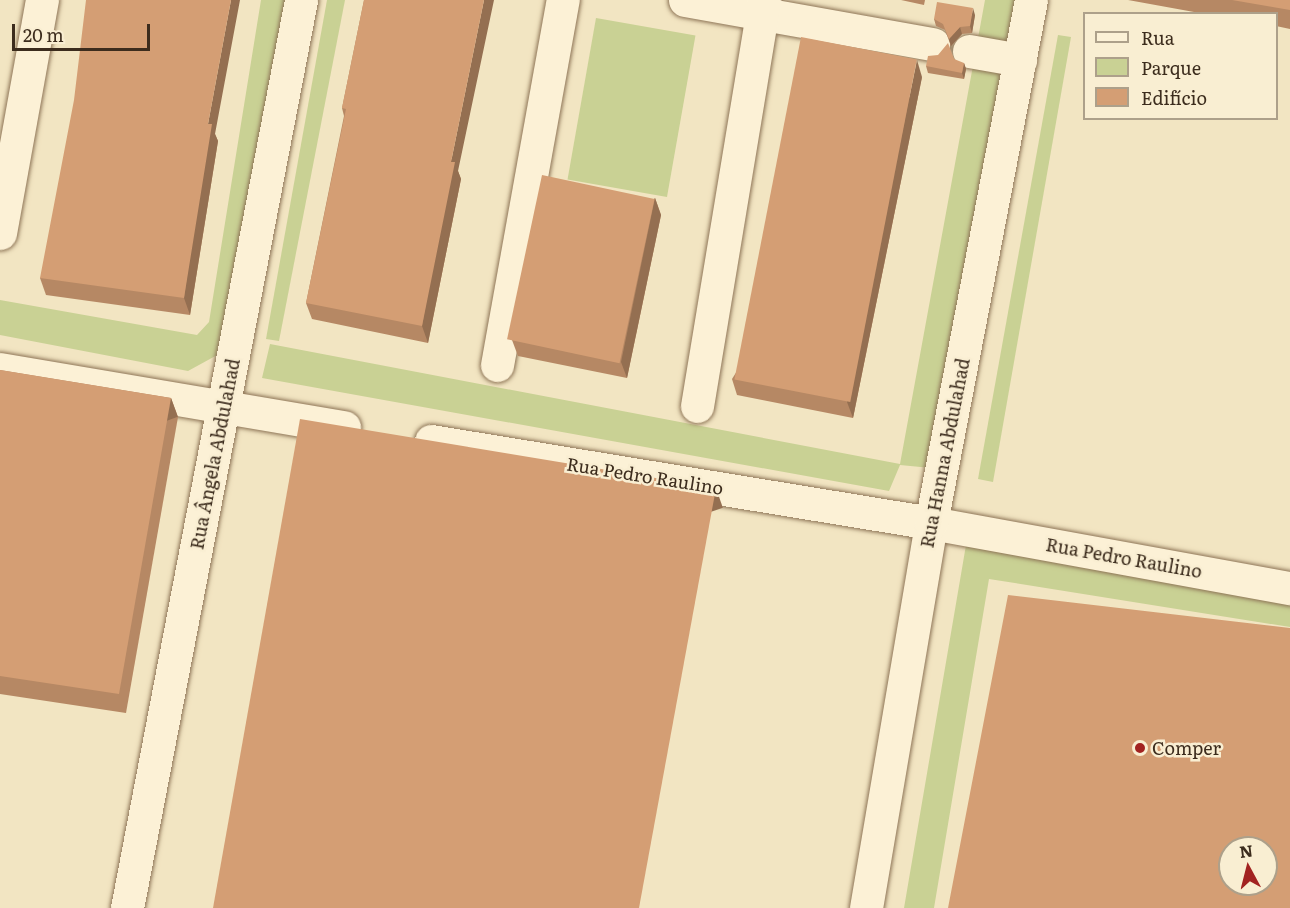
<!DOCTYPE html>
<meta charset="utf-8">
<style>
body{margin:0}
#map{position:relative;width:1290px;height:908px;overflow:hidden;background:#f2e5c2;font-family:Literata,serif}
div>[style]{position:absolute}
.green>*{inset:0;background:#c9d194;transform-origin:0 0}
.roads{filter:drop-shadow(0 0 2px #8e7557) drop-shadow(0 0 2px #8e7557)}
.minor>*{height:33px;margin:-16.5px;padding:0 16.5px;transform-origin:16.5px;border-radius:16.5px;background:#fcf1d6}
.wall>*{inset:0;background:#b68864}
.shaded-wall>*{inset:0;background:#946f51;transform-origin:0 0}
.building>*{inset:0;background:#d49e74;transform-origin:0 0}
.dots>*{width:16px;height:16px;translate:-50% -50%;box-sizing:border-box;border:3px solid #f9eed2;border-radius:50%}
span{translate:-50% -50%;white-space:nowrap;text-align:center;line-height:1.15;-webkit-text-stroke:5px #f9eed2;paint-order:stroke}
.street-label{font-size:18px;color:#3c2c1d}
.poi-label{font-size:18px;color:#3c2c1d}
.left{translate:0 -50%;text-align:left}
.legend{position:absolute;left:1083px;top:12px;width:195px;height:108px;box-sizing:border-box;background:#f9eed2;border:2px solid #ada08a;margin:0;padding:8px 10px;list-style:none;font-size:18px;color:#3c2c1d}
.legend li{display:flex;align-items:center;gap:12px;height:30px}
.legend b{width:30px;border:2px solid #ada08a}
.north{position:absolute;left:1218px;top:836px;width:60px;height:60px;box-sizing:border-box;background:#f9eed2;border:2px solid #ada08a;border-radius:50%;rotate:353deg;font-size:16px;font-weight:700;line-height:24px;text-align:center;color:#3c2c1d}
.north::after{content:'';display:block;margin:auto;width:21px;height:27px;background:#a22321;clip-path:polygon(50% 0,100% 100%,50% 72%,0 100%)}
.scale{position:absolute;left:12px;top:24px;width:138px;height:27px;box-sizing:border-box;border:3px solid #3c2c1d;border-top:0;padding-left:8px;font-size:18px;line-height:21px;white-space:nowrap;color:#3c2c1d;-webkit-text-stroke:4px #f9eed2;paint-order:stroke}
</style>
<div id="map">
<div class="green">
<i style="clip-path:polygon(261px 0,288px 0,230px 348px,188px 371px,0 335px,0 300px,197px 335px,209px 322px)"></i>
<i style="clip-path:polygon(327px 0,345px 0,279px 341px,266px 339px)"></i>
<i style="clip-path:polygon(985px 0,1020px 0,931px 468px,900px 465px,889px 491px,262px 378px,270px 344px,900px 464px)"></i>
<i style="left:596px;top:18px;width:101px;height:164px;rotate:10deg"></i>
<i style="clip-path:polygon(1058px 35px,1071px 37px,993px 482px,978px 479px)"></i>
<i style="clip-path:polygon(966px 545px,1290px 601px,1290px 627px,989px 579px,934px 908px,904px 908px)"></i>
</div>
<div class="roads">
<div class="minor">
<i style="left:685px;top:0;width:252px;rotate:10.1deg"></i>
<i style="left:969px;top:51px;width:52px;rotate:10deg"></i>
<i style="left:0;top:233px;width:237px;rotate:-79.8deg"></i>
<i style="left:497px;top:365px;width:371px;rotate:-79.8deg"></i>
<i style="left:0;top:369px;width:349px;rotate:9.6deg"></i>
<i style="left:697px;top:406px;width:411px;rotate:-80.6deg"></i>
<i style="left:431px;top:441px;width:507px;rotate:9.31deg"></i>
<i style="left:931px;top:523px;width:365px;rotate:10.3deg"></i>
<i style="left:127px;top:908px;width:925px;rotate:-79.15deg"></i>
<i style="left:866px;top:908px;width:390px;rotate:-80.4deg"></i>
<i style="left:931px;top:523px;width:532px;rotate:-79.18deg"></i>
</div>
</div>
<div class="wall">
<i style="clip-path:polygon(364px 0,458px 171px,461px 179px,428px 343px,312px 319px,306px 303px,344px 116px,342px 108px)"></i>
<i style="clip-path:polygon(901px 0,925px 0,924px 5px)"></i>
<i style="clip-path:polygon(1128px 0,1290px 0,1290px 29px,1276px 26px,1276px 14px,1205px 14px)"></i>
<i style="clip-path:polygon(975px 15px,972px 33px,962px 34px,951px 46px,945px 30px,936px 26px,934px 19px)"></i>
<i style="clip-path:polygon(964px 63px,966px 69px,964px 79px,928px 73px,926px 66px)"></i>
<i style="clip-path:polygon(922px 77px,853px 418px,737px 395px,732px 379px)"></i>
<i style="clip-path:polygon(215px 134px,218px 141px,190px 315px,46px 295px,40px 278px)"></i>
<i style="clip-path:polygon(655px 198px,661px 215px,627px 378px,518px 356px,512px 340px)"></i>
<i style="clip-path:polygon(0 370px,171px 398px,178px 417px,126px 713px,0 694px)"></i>
</div>
<div class="shaded-wall">
<i style="clip-path:polygon(231px 0,240px 0,215px 134px,218px 141px,190px 315px,184px 298px,208px 124px)"></i>
<i style="clip-path:polygon(484px 0,494px 0,458px 171px,461px 179px,428px 343px,422px 326px,451px 162px)"></i>
<i style="clip-path:polygon(973px 8px,975px 15px,972px 33px,970px 26px)"></i>
<i style="clip-path:polygon(960px 27px,962px 34px,951px 46px,949px 39px)"></i>
<i style="clip-path:polygon(917px 60px,922px 77px,853px 418px,847px 402px)"></i>
<i style="clip-path:polygon(964px 63px,966px 69px,964px 79px,962px 73px)"></i>
<i style="clip-path:polygon(655px 198px,661px 215px,627px 378px,621px 362px)"></i>
<i style="left:171px;top:398px;width:20px;height:301px;rotate:70deg"></i>
<i style="left:716px;top:488px;width:21px;height:427px;rotate:71deg"></i>
</div>
<div class="building">
<i style="clip-path:polygon(86px 0,231px 0,208px 124px,212px 124px,184px 298px,40px 278px,74px 100px)"></i>
<i style="clip-path:polygon(364px 0,484px 0,451px 162px,455px 162px,422px 326px,306px 303px,346px 109px,342px 108px)"></i>
<i style="clip-path:polygon(1232px 0,1290px 0,1290px 10px)"></i>
<i style="clip-path:polygon(937px 2px,973px 8px,970px 26px,960px 27px,949px 39px,943px 24px,934px 19px)"></i>
<i style="left:801px;top:37px;width:118px;height:349px;rotate:11deg"></i>
<i style="clip-path:polygon(948px 43px,954px 59px,964px 63px,962px 73px,926px 66px,928px 56px,938px 55px)"></i>
<i style="left:542px;top:175px;width:115px;height:168px;rotate:12deg"></i>
<i style="clip-path:polygon(0 370px,171px 398px,119px 694px,0 676px)"></i>
<i style="clip-path:polygon(300px 419px,716px 488px,639px 908px,213px 908px)"></i>
<i style="clip-path:polygon(evenodd,1008px 595px,1290px 628px,1290px 908px,948px 908px,1008px 595px,1230px 848px,1266px 848px,1266px 884px,1230px 884px,1230px 848px)"></i>
</div>
<div class="dots">
<i style="left:1140px;top:748px;background:#a22321"></i>
</div>
<div class="street-label">
<span style="left:945px;top:453px;rotate:-79deg">Rua Hanna Abdulahad</span>
<span style="left:215px;top:454px;rotate:-79deg">Rua Ângela Abdulahad</span>
<span style="left:645px;top:476px;rotate:9deg">Rua Pedro Raulino</span>
<span style="left:1124px;top:558px;rotate:10deg">Rua Pedro Raulino</span>
</div>
<div class="poi-label">
<span class="left" style="left:1152px;top:748px">Comper</span>
</div>
<ul class="legend">
<li><b style="height:8px;background:#fcf1d6"></b>Rua</li>
<li><b style="height:16px;background:#c9d194"></b>Parque</li>
<li><b style="height:16px;background:#d49e74"></b>Edifício</li>
</ul>
<div class="north">N</div>
<div class="scale">20 m</div>
</div>
